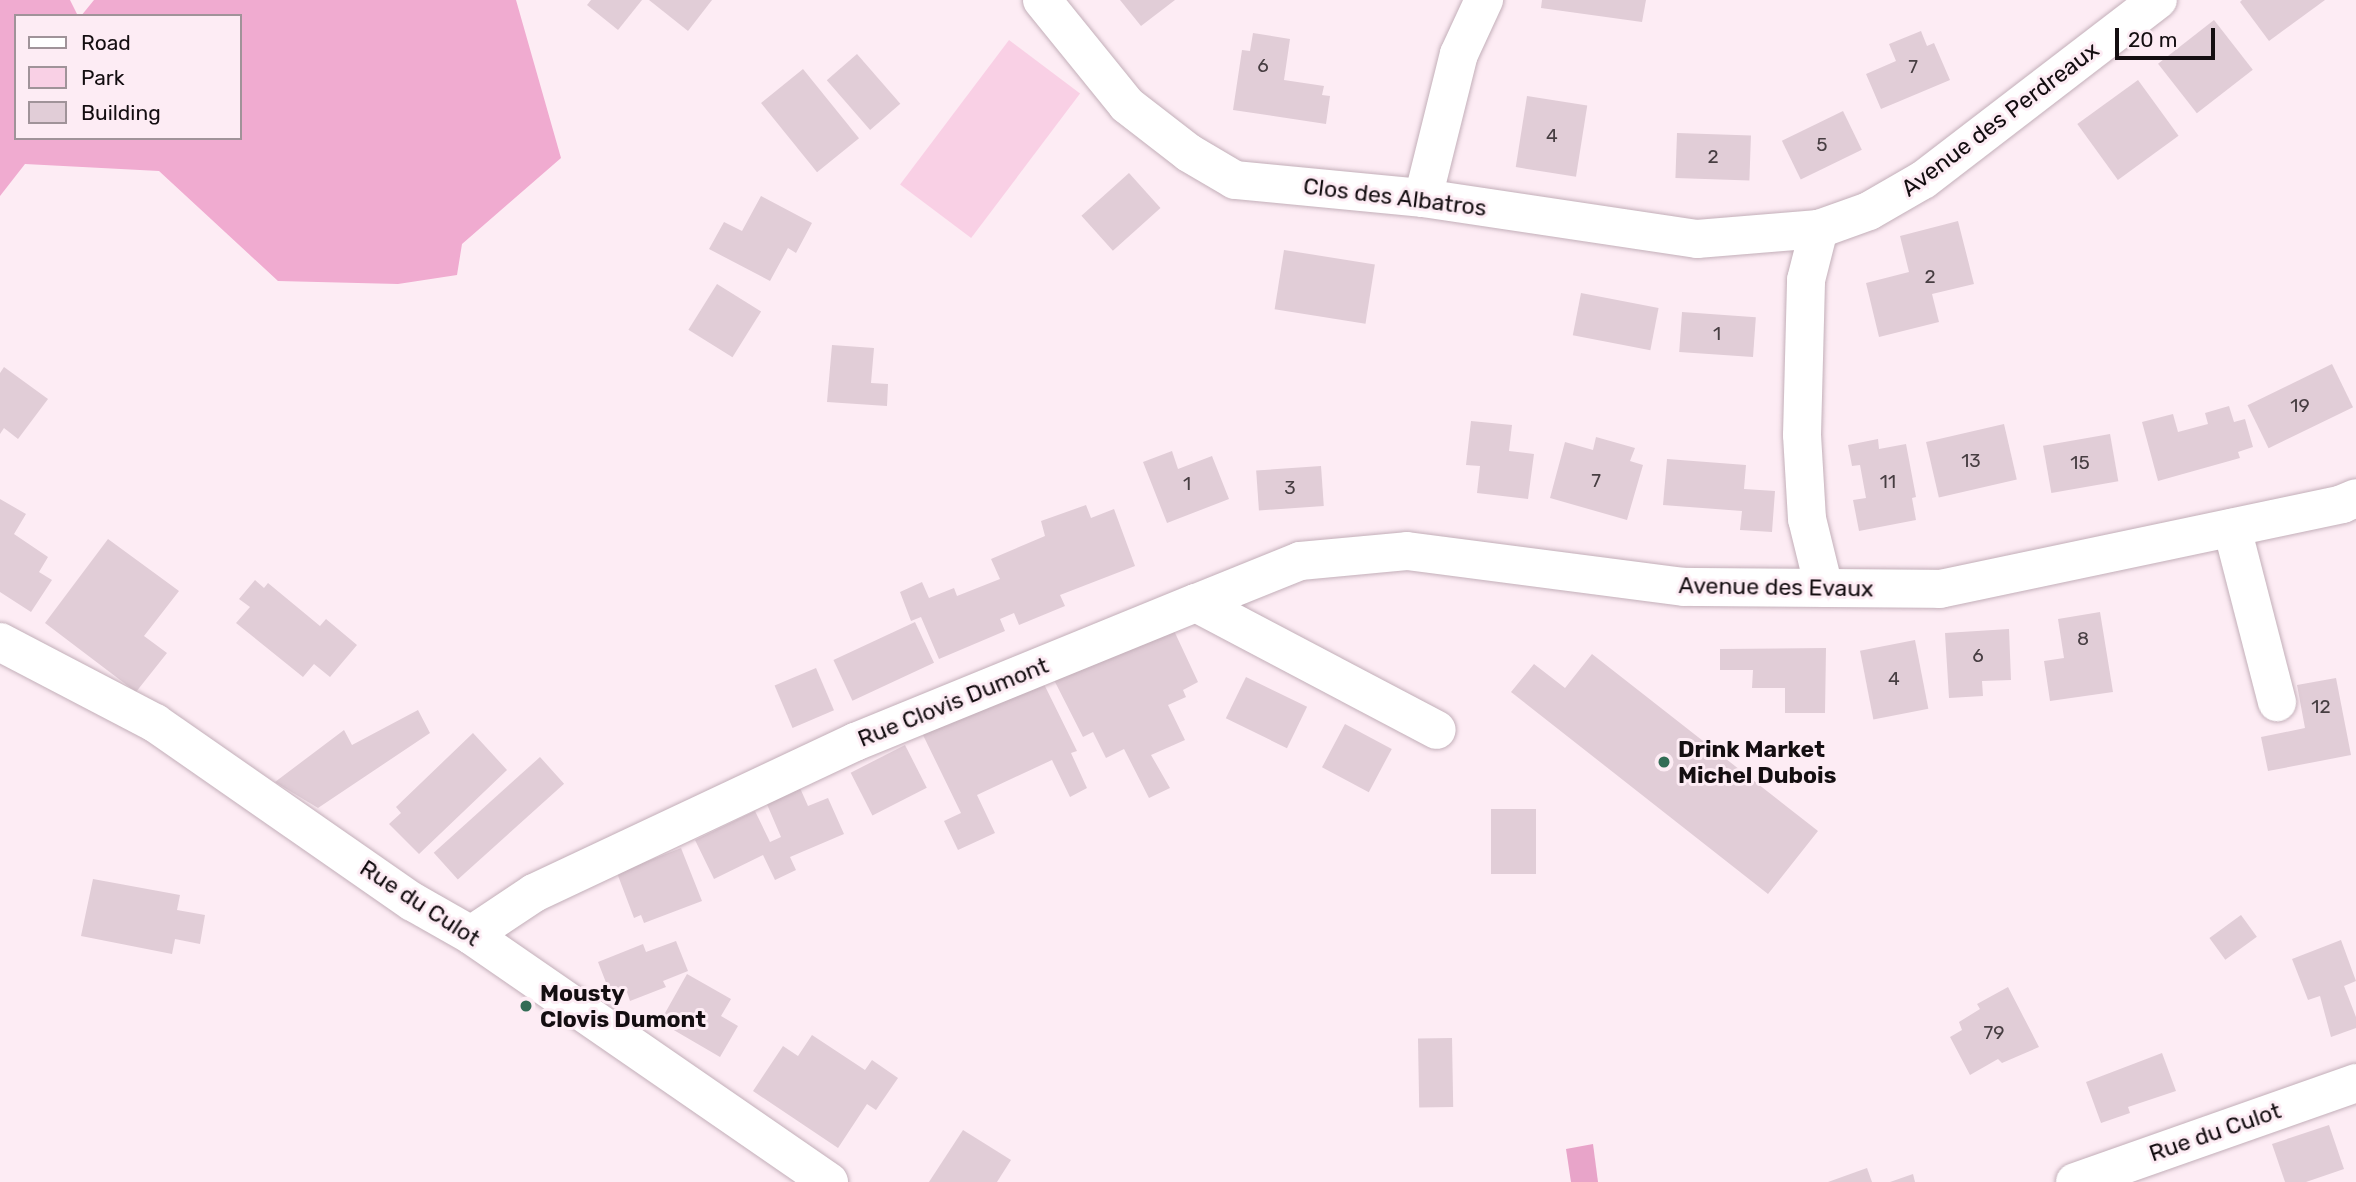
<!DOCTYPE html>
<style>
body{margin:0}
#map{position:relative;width:2356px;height:1182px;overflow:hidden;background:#fdecf4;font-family:Rubik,sans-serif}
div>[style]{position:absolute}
.green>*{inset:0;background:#f9d0e5;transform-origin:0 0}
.forest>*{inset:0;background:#f0abd0}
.water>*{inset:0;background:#e8a4c9}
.building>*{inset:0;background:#e1cdd7;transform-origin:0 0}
.roads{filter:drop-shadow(0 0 2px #c3afb9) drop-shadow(0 0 2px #c3afb9)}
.minor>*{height:38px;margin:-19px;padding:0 19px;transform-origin:19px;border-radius:19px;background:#fff}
.dots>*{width:19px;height:19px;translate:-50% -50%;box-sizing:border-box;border:4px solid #fdecf4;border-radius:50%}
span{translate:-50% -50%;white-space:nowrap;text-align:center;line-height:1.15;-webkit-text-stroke:6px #fdecf4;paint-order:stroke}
.number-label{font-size:19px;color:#473e42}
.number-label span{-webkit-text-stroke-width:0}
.street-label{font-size:23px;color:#140e11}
.poi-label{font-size:23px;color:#140e11;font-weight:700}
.left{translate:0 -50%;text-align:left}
.legend{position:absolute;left:14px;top:14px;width:228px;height:126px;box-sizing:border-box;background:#fdecf4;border:2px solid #a09399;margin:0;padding:9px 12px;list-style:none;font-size:21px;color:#140e11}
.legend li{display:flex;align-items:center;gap:14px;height:35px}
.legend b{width:35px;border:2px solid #a09399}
.scale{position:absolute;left:2115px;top:28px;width:100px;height:32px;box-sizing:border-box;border:4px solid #140e11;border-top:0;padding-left:9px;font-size:21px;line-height:24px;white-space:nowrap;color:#140e11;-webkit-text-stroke:5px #fdecf4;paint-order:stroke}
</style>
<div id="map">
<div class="green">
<i style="left:1009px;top:40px;width:89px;height:181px;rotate:37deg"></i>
</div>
<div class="forest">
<i style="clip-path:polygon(0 0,70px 0,78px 16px,16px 16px,16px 138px,240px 138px,240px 16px,81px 16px,94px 0,516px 0,561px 158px,462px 244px,457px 275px,398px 284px,278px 281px,159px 171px,25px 164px,0 196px)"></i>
</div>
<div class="water">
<i style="clip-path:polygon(1593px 1144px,1598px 1182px,1571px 1182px,1566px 1149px)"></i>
</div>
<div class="building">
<i style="clip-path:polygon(591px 0,642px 0,618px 30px,587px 5px)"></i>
<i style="clip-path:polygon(649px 0,712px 0,688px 31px)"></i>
<i style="clip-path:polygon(1120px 0,1175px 0,1141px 26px)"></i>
<i style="clip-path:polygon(1542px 0,1646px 0,1642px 22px,1541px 8px)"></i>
<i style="clip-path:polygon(2242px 0,2325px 0,2269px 41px,2240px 2px)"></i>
<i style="left:2214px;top:20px;width:63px;height:71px;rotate:52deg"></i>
<i style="clip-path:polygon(1921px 31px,1927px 46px,1934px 43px,1950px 80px,1881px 109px,1866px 74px,1896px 61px,1889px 44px)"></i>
<i style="clip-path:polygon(1253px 33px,1290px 39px,1284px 80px,1324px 86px,1322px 95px,1330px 96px,1326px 124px,1233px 110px,1242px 50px,1250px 51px)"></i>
<i style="left:857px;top:54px;width:66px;height:40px;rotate:49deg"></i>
<i style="left:803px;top:69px;width:89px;height:54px;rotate:51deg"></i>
<i style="left:2138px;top:80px;width:69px;height:75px;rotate:54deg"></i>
<i style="left:1527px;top:96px;width:61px;height:72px;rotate:9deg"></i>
<i style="left:1843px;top:111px;width:43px;height:68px;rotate:64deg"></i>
<i style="left:1677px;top:133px;width:74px;height:45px;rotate:2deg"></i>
<i style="left:1129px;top:173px;width:47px;height:64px;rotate:48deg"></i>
<i style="clip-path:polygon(761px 196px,812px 223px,796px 253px,788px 248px,770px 281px,709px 249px,724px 222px,742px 231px)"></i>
<i style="clip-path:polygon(1958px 221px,1974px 284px,1932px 294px,1939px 322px,1879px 337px,1866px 283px,1909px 272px,1900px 236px)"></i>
<i style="left:1284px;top:250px;width:92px;height:60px;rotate:9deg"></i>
<i style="left:717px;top:284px;width:52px;height:54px;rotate:32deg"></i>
<i style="left:1581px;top:293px;width:79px;height:43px;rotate:11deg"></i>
<i style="left:1682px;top:312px;width:74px;height:40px;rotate:4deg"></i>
<i style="clip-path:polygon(832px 345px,874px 348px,871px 383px,888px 384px,887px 406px,827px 402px)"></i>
<i style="left:2332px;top:364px;width:48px;height:94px;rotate:64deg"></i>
<i style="clip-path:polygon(4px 367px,48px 399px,18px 439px,4px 428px,0 434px,0 373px)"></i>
<i style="clip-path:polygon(2229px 406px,2234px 422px,2245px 419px,2253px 447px,2238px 452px,2240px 458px,2158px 481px,2142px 422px,2173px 414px,2178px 432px,2208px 424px,2205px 413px)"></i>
<i style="clip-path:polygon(1471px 421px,1512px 425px,1509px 451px,1534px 454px,1528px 499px,1477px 493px,1480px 466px,1466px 465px)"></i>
<i style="left:2004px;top:424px;width:57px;height:80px;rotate:77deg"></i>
<i style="left:2110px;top:434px;width:48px;height:68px;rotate:80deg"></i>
<i style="clip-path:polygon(1596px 437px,1635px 448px,1630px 461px,1643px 465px,1627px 520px,1550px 498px,1565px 442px,1593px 450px)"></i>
<i style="clip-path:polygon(1878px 439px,1879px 449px,1906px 444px,1916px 497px,1912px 498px,1916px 520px,1859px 531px,1853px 500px,1866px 498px,1860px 465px,1852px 466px,1848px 445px)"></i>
<i style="clip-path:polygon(1172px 451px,1178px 469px,1212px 456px,1229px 499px,1167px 523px,1143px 462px)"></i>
<i style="clip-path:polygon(1667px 459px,1746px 465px,1744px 489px,1775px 491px,1772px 532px,1740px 530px,1742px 511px,1663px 505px)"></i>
<i style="left:1321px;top:466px;width:40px;height:65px;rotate:86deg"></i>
<i style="clip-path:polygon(0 499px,26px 514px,14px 534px,48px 557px,39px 572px,52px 580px,31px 612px,0 592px)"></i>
<i style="clip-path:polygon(1086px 505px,1091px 518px,1114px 509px,1135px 566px,1060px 595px,1065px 606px,1019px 625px,1014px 613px,1000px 619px,1005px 631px,939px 659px,921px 617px,911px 621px,900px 592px,922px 582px,929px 598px,954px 588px,957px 596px,1000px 579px,991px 559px,1045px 536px,1041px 521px)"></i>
<i style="clip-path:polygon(108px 539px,179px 591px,144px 636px,167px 653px,136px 692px,45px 623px)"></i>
<i style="clip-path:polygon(255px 580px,264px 588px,268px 583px,320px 626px,326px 619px,357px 645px,330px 677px,314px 664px,303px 677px,236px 623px,250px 607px,239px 599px)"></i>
<i style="clip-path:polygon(2100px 612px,2113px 692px,2050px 701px,2044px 661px,2064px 658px,2058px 619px)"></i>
<i style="clip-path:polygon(1169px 620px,1198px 682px,1183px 690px,1186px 697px,1168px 705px,1185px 740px,1151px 755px,1170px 788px,1149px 798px,1124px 749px,1106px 758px,1093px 732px,1083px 737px,1053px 678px)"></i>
<i style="left:915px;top:622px;width:45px;height:90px;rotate:65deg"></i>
<i style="clip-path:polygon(2009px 629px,2011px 680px,1982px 681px,1983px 696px,1949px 698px,1945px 633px)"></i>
<i style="left:1915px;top:640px;width:70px;height:56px;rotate:79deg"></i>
<i style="clip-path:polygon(1826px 648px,1825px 713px,1785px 713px,1785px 688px,1752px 688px,1753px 670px,1720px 670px,1720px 649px)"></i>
<i style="clip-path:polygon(1592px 654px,1818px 831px,1768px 894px,1511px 692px,1534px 664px,1565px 688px)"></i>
<i style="left:816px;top:668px;width:46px;height:45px;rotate:67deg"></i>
<i style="clip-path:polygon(1040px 676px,1077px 751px,1071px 753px,1087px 788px,1070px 797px,1052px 760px,977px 795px,995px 833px,958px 850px,944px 821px,961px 813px,922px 733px)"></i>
<i style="left:1246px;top:677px;width:68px;height:46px;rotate:26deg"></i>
<i style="clip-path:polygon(2336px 678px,2351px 755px,2268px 771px,2261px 737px,2305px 728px,2297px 685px)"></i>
<i style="clip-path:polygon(418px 710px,430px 733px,318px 808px,275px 782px,344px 730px,352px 745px)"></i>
<i style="left:1345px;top:724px;width:53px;height:49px;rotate:28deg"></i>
<i style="clip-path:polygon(473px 733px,507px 770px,419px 854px,389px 824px,401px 813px,396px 807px)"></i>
<i style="left:905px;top:745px;width:48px;height:61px;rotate:63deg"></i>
<i style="left:540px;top:757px;width:36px;height:143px;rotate:48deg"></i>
<i style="clip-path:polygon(800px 788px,808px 806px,828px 798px,844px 834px,790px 857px,796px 870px,775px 880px,763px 855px,714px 879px,695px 840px,755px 811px,770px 842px,781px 837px,766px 802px)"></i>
<i style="left:1491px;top:809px;width:45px;height:65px"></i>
<i style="clip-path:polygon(681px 848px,702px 901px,644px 923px,641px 915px,634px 918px,617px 873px)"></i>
<i style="clip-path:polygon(93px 879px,180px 895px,177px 910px,205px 915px,200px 944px,175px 939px,172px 954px,81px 936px)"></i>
<i style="left:2241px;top:915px;width:27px;height:39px;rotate:54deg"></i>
<i style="clip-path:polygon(2341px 940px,2356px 981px,2344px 986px,2356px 1017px,2356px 1028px,2331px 1037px,2320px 996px,2308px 1000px,2292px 959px)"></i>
<i style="clip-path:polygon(676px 941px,688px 971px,663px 981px,666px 987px,630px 1001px,627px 992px,612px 998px,598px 962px,643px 944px,646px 952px)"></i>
<i style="clip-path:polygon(687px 974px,731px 999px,721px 1016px,738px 1026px,720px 1057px,660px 1022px)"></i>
<i style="clip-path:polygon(2008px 987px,2039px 1047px,2002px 1063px,1998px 1059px,1970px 1075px,1950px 1037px,1962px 1030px,1959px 1022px,1980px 1009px,1977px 1004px)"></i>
<i style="clip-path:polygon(812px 1035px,865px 1070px,872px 1060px,898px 1078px,876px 1110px,867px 1104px,838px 1148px,753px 1091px,783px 1046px,798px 1056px)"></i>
<i style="left:1452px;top:1038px;width:69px;height:34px;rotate:89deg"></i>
<i style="clip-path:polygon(2162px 1053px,2176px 1091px,2128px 1107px,2130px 1113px,2101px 1123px,2086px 1082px)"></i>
<i style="clip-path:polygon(2329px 1125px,2344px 1169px,2306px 1182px,2285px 1182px,2272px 1144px)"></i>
<i style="clip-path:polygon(963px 1130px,1011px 1160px,997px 1182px,929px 1182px)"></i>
<i style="clip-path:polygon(1867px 1168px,1872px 1182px,1828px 1182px)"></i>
<i style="clip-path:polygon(1913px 1174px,1915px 1182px,1890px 1182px)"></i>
</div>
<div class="roads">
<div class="minor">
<i style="left:1042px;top:0;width:135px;rotate:51deg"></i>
<i style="left:1127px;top:105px;width:78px;rotate:37.7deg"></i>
<i style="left:1189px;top:153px;width:53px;rotate:30.4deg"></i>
<i style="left:1235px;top:180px;width:189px;rotate:5.5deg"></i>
<i style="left:1423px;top:198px;width:277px;rotate:8.5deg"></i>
<i style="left:1697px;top:239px;width:122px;rotate:-4.7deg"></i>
<i style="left:1423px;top:198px;width:148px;rotate:-76deg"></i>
<i style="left:1459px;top:54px;width:60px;rotate:-65.2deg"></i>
<i style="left:2232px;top:528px;width:180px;rotate:75.5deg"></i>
<i style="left:1824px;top:588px;width:71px;rotate:-103.8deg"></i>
<i style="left:1807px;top:519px;width:84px;rotate:-93.4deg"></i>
<i style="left:1802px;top:435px;width:155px;rotate:-88.5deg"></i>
<i style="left:1806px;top:280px;width:53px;rotate:-75.7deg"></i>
<i style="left:1819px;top:229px;width:53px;rotate:-19.8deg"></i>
<i style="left:1869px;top:211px;width:62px;rotate:-29.9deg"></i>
<i style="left:1923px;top:180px;width:296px;rotate:-37.5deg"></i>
<i style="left:1196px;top:603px;width:112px;rotate:-22deg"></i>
<i style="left:1300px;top:561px;width:107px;rotate:-5.3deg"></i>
<i style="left:1407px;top:551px;width:279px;rotate:7.4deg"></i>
<i style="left:1684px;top:587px;width:256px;rotate:0.4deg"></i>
<i style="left:1940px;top:589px;width:411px;rotate:-11.9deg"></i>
<i style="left:2342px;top:504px;width:15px;rotate:-23deg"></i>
<i style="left:0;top:642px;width:175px;rotate:27.6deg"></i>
<i style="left:155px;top:723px;width:314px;rotate:34.8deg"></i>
<i style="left:413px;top:902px;width:67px;rotate:29.6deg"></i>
<i style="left:471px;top:935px;width:435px;rotate:34.6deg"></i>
<i style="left:471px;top:935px;width:76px;rotate:-33.7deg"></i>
<i style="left:534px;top:893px;width:355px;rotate:-25.2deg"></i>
<i style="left:855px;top:742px;width:368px;rotate:-22.2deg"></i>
<i style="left:1196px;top:603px;width:272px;rotate:27.8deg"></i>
<i style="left:2075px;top:1182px;width:298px;rotate:-19.4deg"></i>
</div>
</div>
<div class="dots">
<i style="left:1664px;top:762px;background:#326c55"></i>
<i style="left:526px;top:1006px;background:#326c55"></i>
</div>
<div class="number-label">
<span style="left:1263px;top:66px">6</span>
<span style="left:1913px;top:67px">7</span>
<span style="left:1552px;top:136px">4</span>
<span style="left:1822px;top:145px">5</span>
<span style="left:1713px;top:157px">2</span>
<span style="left:1930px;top:277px">2</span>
<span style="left:1717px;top:334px">1</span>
<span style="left:2300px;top:406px">19</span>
<span style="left:1971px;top:461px">13</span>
<span style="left:2080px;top:463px">15</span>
<span style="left:1596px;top:481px">7</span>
<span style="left:1888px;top:482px">11</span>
<span style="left:1187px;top:484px">1</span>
<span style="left:1290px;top:488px">3</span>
<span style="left:2083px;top:639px">8</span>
<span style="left:1978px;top:656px">6</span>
<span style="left:1894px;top:679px">4</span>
<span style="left:2321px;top:707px">12</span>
<span style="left:1994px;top:1033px">79</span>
</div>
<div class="street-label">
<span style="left:2000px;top:119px;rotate:-37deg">Avenue des Perdreaux</span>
<span style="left:1395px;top:197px;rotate:7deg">Clos des Albatros</span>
<span style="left:1776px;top:587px;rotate:1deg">Avenue des Evaux</span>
<span style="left:953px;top:702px;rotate:-22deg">Rue Clovis Dumont</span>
<span style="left:420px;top:903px;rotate:33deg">Rue du Culot</span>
<span style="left:2215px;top:1132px;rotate:-19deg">Rue du Culot</span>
</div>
<div class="poi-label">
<span class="left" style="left:1678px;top:762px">Drink Market<br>Michel Dubois</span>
<span class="left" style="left:540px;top:1006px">Mousty<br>Clovis Dumont</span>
</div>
<ul class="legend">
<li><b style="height:9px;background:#fff"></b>Road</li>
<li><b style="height:19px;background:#f9d0e5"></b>Park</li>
<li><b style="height:19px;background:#e1cdd7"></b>Building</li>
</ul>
<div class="scale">20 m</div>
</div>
